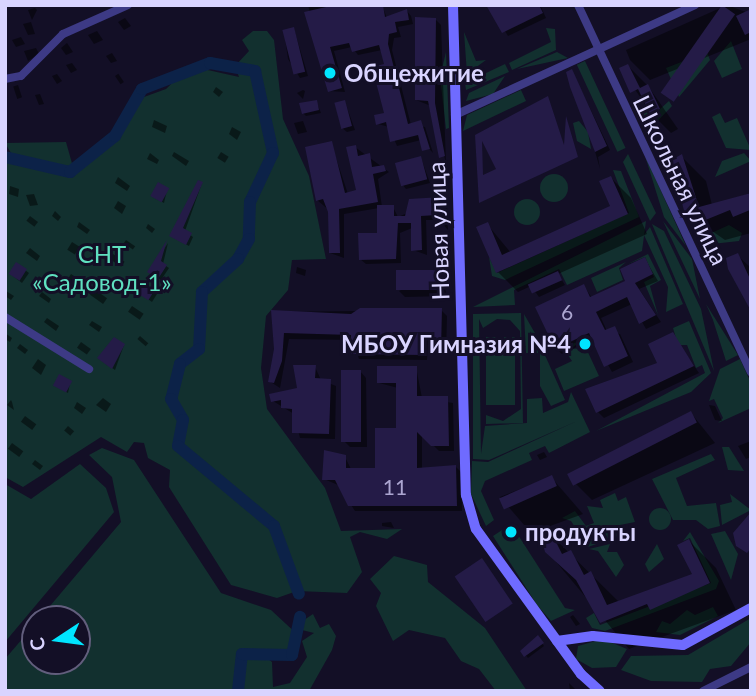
<!DOCTYPE html>
<meta charset="utf-8">
<style>
body{margin:0}
#map{position:relative;width:756px;height:696px;overflow:hidden;background:#130f26;font-family:Lato,sans-serif}
div>[style]{position:absolute}
.green>*{inset:0;background:#12302f;transform-origin:0 0}
.round{border-radius:50%}
.shadow>*{inset:0;background:#0007;transform-origin:0 0}
.river>*{height:12px;margin:-6px;padding:0 6px;transform-origin:6px;border-radius:6px;background:#0c2248}
.building>*{inset:0;background:#241b47;transform-origin:0 0}
.street>*{height:8px;margin:-4px;padding:0 4px;transform-origin:4px;border-radius:4px;background:#3d3a85}
.secondary>*{height:10px;margin:-5px;padding:0 5px;transform-origin:5px;border-radius:5px;background:#6f6bff}
.dots>*{width:19px;height:19px;translate:-50% -50%;box-sizing:border-box;border:4px solid #130f26;border-radius:50%}
span{translate:-50% -50%;white-space:nowrap;text-align:center;line-height:1.15;-webkit-text-stroke:6px #130f26;paint-order:stroke}
.number-label{font-size:21px;color:#aca6d1}
.number-label span{-webkit-text-stroke-width:0}
.poi-label{font-size:24px;color:#d9d4ff;font-weight:700}
.left{translate:0 -50%;text-align:left}
.right{translate:-100% -50%;text-align:right}
.street-label{font-size:24px;color:#d9d4ff}
.park-label{font-size:24px;color:#5fe0c0}
.frame{position:absolute;inset:0;border:7px solid #d9d4ff;pointer-events:none}
.north{position:absolute;left:21px;top:605px;width:70px;height:70px;box-sizing:border-box;background:#130f26;border:2px solid #625e7d;border-radius:50%;rotate:257deg;font-size:19px;font-weight:700;line-height:28px;text-align:center;color:#d9d4ff}
.north::after{content:'';display:block;margin:auto;width:24px;height:32px;background:#00e5ff;clip-path:polygon(50% 0,100% 100%,50% 72%,0 100%)}
</style>
<div id="map">
<div class="green">
<i style="clip-path:polygon(546px 28px,555px 29px,556px 50px,512px 70px,509px 63px,551px 42px)"></i>
<i style="clip-path:polygon(253px 31px,267px 31px,274px 40px,283px 119px,309px 176px,326px 259px,292px 260px,288px 290px,266px 316px,261px 368px,267px 409px,325px 488px,341px 531px,402px 529px,387px 539px,360px 532px,350px 537px,362px 572px,347px 593px,297px 591px,277px 598px,231px 585px,169px 487px,170px 470px,148px 458px,144px 443px,134px 442px,127px 452px,101px 437px,23px 487px,5px 477px,5px 158px,11px 153px,5px 143px,66px 142px,75px 174px,115px 142px,144px 97px,166px 89px,190px 66px,239px 77px,235px 66px,249px 51px,242px 40px)"></i>
<i style="clip-path:polygon(464px 32px,476px 61px,486px 60px,467px 74px)"></i>
<i style="clip-path:polygon(731px 41px,742px 69px,722px 78px,714px 61px)"></i>
<i style="clip-path:polygon(446px 52px,449px 128px,446px 129px,440px 77px)"></i>
<i style="clip-path:polygon(557px 52px,568px 58px,517px 69px)"></i>
<i style="clip-path:polygon(707px 52px,710px 60px,679px 97px,666px 68px)"></i>
<i style="left:585px;top:61px;width:96px;height:9px;rotate:65deg"></i>
<i style="clip-path:polygon(505px 64px,509px 72px,466px 90px,465px 83px)"></i>
<i style="clip-path:polygon(505px 76px,493px 94px,466px 101px,469px 93px)"></i>
<i style="clip-path:polygon(521px 90px,526px 101px,463px 131px,467px 115px)"></i>
<i style="clip-path:polygon(669px 101px,672px 106px,649px 130px,639px 109px,644px 107px,650px 118px)"></i>
<i style="clip-path:polygon(720px 113px,725px 123px,737px 118px,751px 150px,726px 148px,712px 117px)"></i>
<i style="clip-path:polygon(579px 121px,588px 132px,591px 149px,577px 141px,573px 123px)"></i>
<i style="clip-path:polygon(744px 153px,751px 161px,715px 177px,722px 161px)"></i>
<i style="clip-path:polygon(628px 154px,656px 213px,650px 221px,623px 162px)"></i>
<i style="clip-path:polygon(645px 156px,686px 246px,664px 217px)"></i>
<i style="clip-path:polygon(613px 170px,621px 171px,639px 217px,505px 280px,492px 276px,489px 257px,497px 273px,629px 213px)"></i>
<i class="round" style="left:540px;top:174px;width:28px;height:28px"></i>
<i class="round" style="left:514px;top:199px;width:26px;height:26px"></i>
<i style="clip-path:polygon(646px 221px,642px 251px,567px 285px,559px 269px,514px 290px,515px 305px,473px 307px)"></i>
<i style="clip-path:polygon(663px 221px,692px 259px,700px 299px)"></i>
<i style="clip-path:polygon(652px 224px,664px 231px,701px 309px,714px 371px)"></i>
<i style="clip-path:polygon(729px 225px,742px 233px,739px 241px,712px 244px,707px 235px)"></i>
<i style="clip-path:polygon(650px 227px,683px 304px,666px 312px,668px 287px,644px 235px)"></i>
<i style="clip-path:polygon(648px 254px,661px 280px,650px 286px,658px 315px,644px 282px,654px 277px,645px 257px,628px 264px)"></i>
<i style="clip-path:polygon(626px 262px,619px 268px,623px 280px,597px 292px,591px 278px)"></i>
<i style="clip-path:polygon(706px 304px,738px 355px,726px 361px,713px 320px)"></i>
<i style="clip-path:polygon(521px 313px,523px 423px,486px 424px,486px 415px,503px 421px,521px 409px,520px 331px,510px 320px,497px 319px,483px 328px,479px 319px,481px 454px,485px 426px,527px 423px,527px 399px,542px 398px,543px 413px,568px 402px,571px 392px,590px 432px,549px 453px,545px 446px,529px 453px,532px 460px,485px 481px,481px 491px,494px 520px,486px 526px,471px 494px,472px 461px,488px 462px,577px 421px,489px 460px,473px 459px,473px 314px)"></i>
<i style="clip-path:polygon(524px 314px,536px 335px,538px 353px,526px 353px)"></i>
<i style="clip-path:polygon(689px 321px,711px 373px,691px 392px,596px 431px,705px 373px,702px 365px,696px 368px,687px 345px,678px 345px,673px 328px)"></i>
<i style="left:486px;top:337px;width:29px;height:68px"></i>
<i style="clip-path:polygon(584px 339px,570px 349px,586px 348px,599px 376px,564px 391px,555px 369px,572px 361px,563px 348px)"></i>
<i style="clip-path:polygon(540px 344px,565px 400px,551px 406px,540px 386px)"></i>
<i style="clip-path:polygon(740px 359px,751px 383px,751px 408px,718px 423px,723px 418px,714px 399px,709px 401px,720px 369px)"></i>
<i style="clip-path:polygon(722px 447px,729px 447px,744px 471px,728px 470px)"></i>
<i style="clip-path:polygon(102px 448px,134px 460px,221px 593px,271px 610px,299px 636px,293px 649px,259px 652px,272px 662px,273px 687px,290px 683px,307px 657px,302px 641px,314px 633px,302px 630px,301px 622px,313px 614px,320px 628px,329px 624px,336px 636px,332px 650px,309px 691px,5px 691px,5px 659px,35px 624px,35px 661px,77px 661px,77px 619px,39px 619px,121px 522px,112px 477px,89px 455px)"></i>
<i style="clip-path:polygon(711px 454px,715px 460px,676px 478px,687px 506px,716px 503px,720px 526px,708px 529px,696px 520px,673px 520px,652px 479px)"></i>
<i style="clip-path:polygon(80px 464px,106px 488px,114px 512px,5px 642px,5px 484px,31px 499px)"></i>
<i style="clip-path:polygon(615px 493px,618px 501px,626px 497px,635px 522px,620px 525px,624px 534px,588px 547px,571px 521px,562px 518px,575px 511px,586px 526px,594px 523px,587px 506px,603px 508px,600px 500px)"></i>
<i style="clip-path:polygon(730px 494px,751px 510px,722px 525px,720px 505px,732px 502px)"></i>
<i class="round" style="left:649px;top:508px;width:22px;height:22px"></i>
<i style="clip-path:polygon(511px 524px,565px 608px,575px 610px,551px 621px,537px 605px,493px 536px)"></i>
<i style="clip-path:polygon(725px 531px,738px 554px,731px 580px,711px 534px)"></i>
<i style="clip-path:polygon(690px 532px,719px 581px,716px 589px,605px 631px,592px 628px,586px 618px,594px 613px,600px 625px,711px 583px,690px 538px,683px 541px)"></i>
<i style="clip-path:polygon(610px 544px,607px 552px,617px 552px,624px 565px,616px 577px,598px 551px,589px 549px)"></i>
<i style="clip-path:polygon(657px 544px,664px 559px,649px 572px,645px 564px)"></i>
<i style="clip-path:polygon(394px 556px,427px 565px,428px 582px,485px 628px,527px 691px,496px 691px,479px 669px,461px 661px,445px 638px,409px 630px,393px 641px,376px 606px,381px 593px,370px 579px)"></i>
<i style="clip-path:polygon(713px 607px,718px 616px,680px 635px,656px 632px,662px 621px,670px 624px,687px 610px,695px 615px)"></i>
<i style="clip-path:polygon(751px 618px,751px 642px,731px 666px,710px 669px,702px 682px,651px 681px,621px 670px,631px 656px,688px 655px)"></i>
<i style="clip-path:polygon(603px 639px,627px 649px,616px 667px,592px 668px,576px 659px,578px 646px)"></i>
</div>
<div class="shadow">
<i style="clip-path:polygon(308px 5px,382px 5px,387px 18px,407px 11px,411px 16px,413px 24px,398px 27px,401px 37px,394px 38px,392px 50px,411px 125px,425px 127px,433px 153px,421px 140px,397px 146px,389px 127px,378px 124px,386px 114px,375px 71px,360px 75px,356px 65px,386px 65px,382px 50px,358px 55px,352px 47px,334px 51px,345px 92px,329px 91px)"></i>
<i style="clip-path:polygon(489px 5px,540px 5px,546px 18px,508px 36px)"></i>
<i style="clip-path:polygon(727px 5px,751px 14px,751px 39px,650px 80px,630px 60px,626px 50px)"></i>
<i style="clip-path:polygon(35px 8px,37px 10px,32px 20px,28px 10px)"></i>
<i style="clip-path:polygon(125px 18px,131px 26px,124px 30px,118px 22px)"></i>
<i style="clip-path:polygon(435px 19px,441px 25px,446px 163px,431px 106px,416px 100px)"></i>
<i style="clip-path:polygon(31px 22px,35px 34px,28px 35px,23px 24px)"></i>
<i style="clip-path:polygon(294px 29px,308px 76px,300px 78px,288px 59px,284px 31px)"></i>
<i style="clip-path:polygon(97px 31px,103px 40px,94px 44px,88px 35px)"></i>
<i style="clip-path:polygon(21px 37px,25px 44px,16px 47px,12px 40px)"></i>
<i style="clip-path:polygon(67px 43px,73px 52px,66px 55px,61px 48px)"></i>
<i style="clip-path:polygon(36px 48px,39px 54px,28px 61px,24px 51px)"></i>
<i style="clip-path:polygon(112px 53px,117px 61px,111px 63px,106px 56px)"></i>
<i style="clip-path:polygon(72px 63px,77px 70px,71px 73px,66px 65px)"></i>
<i style="clip-path:polygon(628px 66px,648px 86px,678px 129px,671px 133px,651px 113px,621px 69px)"></i>
<i style="clip-path:polygon(572px 71px,610px 150px,598px 157px,600px 169px)"></i>
<i style="clip-path:polygon(57px 74px,62px 81px,57px 84px,52px 76px)"></i>
<i style="left:115px;top:76px;width:4px;height:10px;rotate:-34deg"></i>
<i style="left:18px;top:85px;width:13px;height:5px;rotate:72deg"></i>
<i style="clip-path:polygon(216px 87px,223px 92px,219px 97px,213px 92px)"></i>
<i style="clip-path:polygon(303px 90px,305px 91px,303px 99px,297px 93px)"></i>
<i style="clip-path:polygon(35px 95px,40px 94px,44px 104px,39px 105px)"></i>
<i style="clip-path:polygon(316px 101px,321px 113px,306px 116px,303px 113px)"></i>
<i style="clip-path:polygon(345px 102px,355px 130px,347px 132px,342px 128px)"></i>
<i style="clip-path:polygon(154px 120px,167px 126px,165px 133px,152px 127px)"></i>
<i style="clip-path:polygon(294px 123px,303px 121px,307px 132px,298px 134px)"></i>
<i style="clip-path:polygon(232px 127px,241px 132px,237px 140px,229px 134px)"></i>
<i style="clip-path:polygon(331px 143px,348px 194px,358px 192px,355px 147px,389px 172px,378px 179px,382px 207px,393px 207px,398px 217px,442px 198px,447px 204px,448px 230px,439px 220px,426px 220px,427px 255px,413px 250px,412px 228px,400px 233px,401px 263px,366px 264px,360px 259px,379px 235px,379px 208px,344px 214px,344px 258px,330px 253px,330px 211px,317px 200px)"></i>
<i style="clip-path:polygon(174px 152px,189px 161px,186px 166px,172px 156px)"></i>
<i style="left:221px;top:152px;width:9px;height:7px;rotate:32deg"></i>
<i style="clip-path:polygon(150px 153px,159px 160px,157px 164px,147px 159px)"></i>
<i style="clip-path:polygon(681px 156px,706px 181px,712px 205px,751px 193px,751px 233px,725px 240px,686px 213px,675px 188px,683px 185px)"></i>
<i style="clip-path:polygon(421px 158px,430px 183px,406px 189px,402px 184px)"></i>
<i style="clip-path:polygon(118px 177px,130px 186px,127px 191px,115px 183px)"></i>
<i style="clip-path:polygon(611px 178px,631px 198px,647px 234px,558px 274px,565px 285px,539px 297px,531px 286px,518px 292px,498px 272px,487px 224px,511px 253px,612px 207px)"></i>
<i style="clip-path:polygon(202px 183px,185px 231px,193px 237px,189px 246px,174px 238px)"></i>
<i style="clip-path:polygon(10px 186px,19px 189px,18px 197px,9px 194px)"></i>
<i style="clip-path:polygon(167px 190px,164px 203px,155px 198px)"></i>
<i style="clip-path:polygon(34px 194px,38px 205px,30px 206px,26px 195px)"></i>
<i style="clip-path:polygon(118px 201px,126px 206px,122px 214px,114px 208px)"></i>
<i style="clip-path:polygon(55px 211px,61px 217px,58px 221px,52px 216px)"></i>
<i style="left:30px;top:216px;width:10px;height:6px;rotate:37deg"></i>
<i style="clip-path:polygon(79px 222px,90px 230px,87px 234px,77px 227px)"></i>
<i style="clip-path:polygon(148px 224px,155px 229px,152px 233px,146px 228px)"></i>
<i style="clip-path:polygon(438px 236px,444px 239px,444px 261px,438px 258px)"></i>
<i style="left:126px;top:240px;width:11px;height:4px;rotate:34deg"></i>
<i style="left:72px;top:242px;width:9px;height:9px;rotate:32deg"></i>
<i style="clip-path:polygon(168px 243px,163px 264px,169px 268px,161px 280px,149px 272px)"></i>
<i style="clip-path:polygon(30px 248px,40px 256px,37px 261px,26px 253px)"></i>
<i style="left:113px;top:254px;width:14px;height:6px;rotate:34deg"></i>
<i style="clip-path:polygon(737px 255px,751px 268px,751px 307px)"></i>
<i style="clip-path:polygon(645px 259px,658px 281px,639px 289px,661px 322px,646px 329px,632px 304px,601px 318px,607px 331px,620px 334px,633px 362px,612px 372px,594px 339px,562px 354px,556px 348px,584px 286px,592px 298px,628px 282px)"></i>
<i style="clip-path:polygon(17px 264px,29px 273px,22px 283px,13px 276px)"></i>
<i style="clip-path:polygon(297px 267px,306px 270px,305px 276px,296px 273px)"></i>
<i style="clip-path:polygon(440px 271px,447px 296px,405px 297px,399px 291px)"></i>
<i style="left:71px;top:274px;width:13px;height:6px;rotate:32deg"></i>
<i style="left:116px;top:283px;width:10px;height:4px;rotate:37deg"></i>
<i style="clip-path:polygon(143px 285px,157px 294px,152px 302px,141px 294px)"></i>
<i style="left:94px;top:289px;width:16px;height:7px;rotate:35deg"></i>
<i style="clip-path:polygon(6px 291px,14px 296px,11px 300px,5px 296px)"></i>
<i style="clip-path:polygon(42px 292px,51px 299px,49px 303px,39px 296px)"></i>
<i style="left:132px;top:306px;width:14px;height:7px;rotate:34deg"></i>
<i style="clip-path:polygon(441px 310px,447px 316px,446px 356px,428px 343px,427px 360px,359px 359px,353px 340px,289px 339px,280px 388px,269px 381px,276px 349px,273px 312px)"></i>
<i style="clip-path:polygon(47px 318px,59px 326px,56px 331px,44px 322px)"></i>
<i style="clip-path:polygon(92px 321px,102px 327px,99px 332px,89px 325px)"></i>
<i style="clip-path:polygon(5px 333px,12px 338px,10px 342px,5px 339px)"></i>
<i style="clip-path:polygon(672px 334px,699px 373px,604px 418px,598px 412px,659px 364px)"></i>
<i style="left:140px;top:336px;width:11px;height:4px;rotate:41deg"></i>
<i style="left:81px;top:342px;width:12px;height:7px;rotate:35deg"></i>
<i style="left:20px;top:344px;width:10px;height:5px;rotate:37deg"></i>
<i style="clip-path:polygon(124px 345px,115px 370px,102px 361px)"></i>
<i style="clip-path:polygon(38px 359px,46px 365px,41px 375px,32px 368px)"></i>
<i style="clip-path:polygon(315px 367px,321px 380px,336px 386px,335px 439px,300px 438px,294px 414px,273px 401px,299px 389px)"></i>
<i style="clip-path:polygon(416px 367px,422px 398px,453px 403px,454px 451px,439px 451px,422px 434px,422px 469px,456px 467px,461px 472px,462px 511px,355px 511px,338px 485px,324px 479px,325px 452px,345px 457px,351px 469px,377px 470px,398px 430px,398px 388px,379px 383px)"></i>
<i style="clip-path:polygon(360px 371px,366px 378px,367px 447px,350px 447px,344px 441px)"></i>
<i style="clip-path:polygon(70px 383px,68px 393px,58px 387px)"></i>
<i style="clip-path:polygon(103px 398px,111px 404px,106px 412px,96px 405px)"></i>
<i style="clip-path:polygon(11px 400px,12px 402px,14px 410px,7px 405px)"></i>
<i style="clip-path:polygon(77px 402px,86px 408px,82px 414px,74px 408px)"></i>
<i style="clip-path:polygon(709px 405px,715px 406px,722px 421px,715px 420px)"></i>
<i style="clip-path:polygon(691px 413px,715px 443px,592px 500px,572px 480px)"></i>
<i style="left:25px;top:416px;width:14px;height:7px;rotate:36deg"></i>
<i style="left:68px;top:426px;width:8px;height:6px;rotate:40deg"></i>
<i style="clip-path:polygon(751px 441px,751px 457px,746px 459px,738px 446px)"></i>
<i style="left:12px;top:443px;width:14px;height:7px;rotate:36deg"></i>
<i style="clip-path:polygon(544px 452px,547px 457px,540px 460px,537px 455px)"></i>
<i style="left:35px;top:460px;width:10px;height:5px;rotate:37deg"></i>
<i style="clip-path:polygon(551px 477px,583px 514px,531px 533px,500px 497px)"></i>
<i style="clip-path:polygon(391px 522px,394px 528px,382px 526px,382px 523px)"></i>
<i style="clip-path:polygon(550px 534px,619px 602px,695px 575px,689px 541px,716px 568px,736px 610px,629px 649px,547px 551px)"></i>
<i style="clip-path:polygon(573px 615px,580px 624px,576px 626px,570px 617px)"></i>
<i style="clip-path:polygon(540px 640px,544px 646px,528px 658px,522px 651px)"></i>
<i style="clip-path:polygon(569px 683px,577px 691px,570px 691px)"></i>
</div>
<div class="river">
<i style="left:5px;top:157px;width:67px;rotate:13deg"></i>
<i style="left:70px;top:172px;width:58px;rotate:-38.7deg"></i>
<i style="left:115px;top:136px;width:54px;rotate:-60.1deg"></i>
<i style="left:142px;top:89px;width:73px;rotate:-20.9deg"></i>
<i style="left:210px;top:63px;width:46px;rotate:10.1deg"></i>
<i style="left:255px;top:71px;width:84px;rotate:77.6deg"></i>
<i style="left:273px;top:153px;width:54px;rotate:115.1deg"></i>
<i style="left:250px;top:202px;width:37px;rotate:92deg"></i>
<i style="left:249px;top:239px;width:23px;rotate:119deg"></i>
<i style="left:238px;top:259px;width:49px;rotate:137.5deg"></i>
<i style="left:202px;top:292px;width:57px;rotate:93deg"></i>
<i style="left:199px;top:349px;width:24px;rotate:142deg"></i>
<i style="left:180px;top:364px;width:36px;rotate:104deg"></i>
<i style="left:171px;top:399px;width:24px;rotate:60deg"></i>
<i style="left:183px;top:420px;width:26px;rotate:101deg"></i>
<i style="left:178px;top:446px;width:125px;rotate:39.8deg"></i>
<i style="left:274px;top:526px;width:72px;rotate:69.8deg"></i>
<i style="left:238px;top:691px;width:37px;rotate:-84deg"></i>
<i style="left:242px;top:654px;width:50px;rotate:1.1deg"></i>
<i style="left:292px;top:655px;width:39px;rotate:-78deg"></i>
</div>
<div class="building">
<i style="clip-path:polygon(335px 5px,383px 5px,385px 17px,407px 9px,409px 20px,395px 22px,397px 32px,389px 34px,388px 44px,408px 124px,421px 120px,430px 149px,422px 151px,418px 135px,390px 142px,386px 122px,376px 125px,374px 115px,384px 113px,372px 67px,384px 64px,379px 45px,352px 52px,349px 43px,330px 47px,342px 88px,328px 92px,304px 12px)"></i>
<i style="clip-path:polygon(486px 5px,539px 5px,543px 13px,502px 33px)"></i>
<i style="left:722px;top:5px;width:16px;height:107px;rotate:35deg"></i>
<i style="clip-path:polygon(749px 10px,751px 32px,745px 35px,736px 16px)"></i>
<i style="clip-path:polygon(415px 17px,436px 18px,435px 103px,445px 156px,439px 158px,428px 101px,415px 100px)"></i>
<i style="left:294px;top:27px;width:46px;height:12px;rotate:76deg"></i>
<i style="clip-path:polygon(628px 64px,640px 88px,648px 84px,660px 109px,650px 114px,638px 89px,630px 93px,619px 68px)"></i>
<i style="clip-path:polygon(572px 69px,607px 146px,595px 152px,570px 87px,566px 72px)"></i>
<i style="clip-path:polygon(evenodd,548px 96px,564px 145px,566px 116px,578px 157px,479px 203px,475px 135px,548px 96px,482px 141px,496px 169px,483px 175px,482px 141px)"></i>
<i style="clip-path:polygon(317px 100px,319px 110px,302px 114px,299px 103px)"></i>
<i style="left:345px;top:100px;width:27px;height:11px;rotate:75deg"></i>
<i style="clip-path:polygon(332px 141px,345px 193px,356px 190px,346px 147px,356px 145px,358px 156px,370px 153px,372px 167px,384px 165px,386px 171px,373px 174px,378px 202px,339px 209px,340px 253px,329px 253px,328px 212px,323px 199px,316px 201px,305px 147px)"></i>
<i style="clip-path:polygon(682px 154px,699px 207px,751px 193px,750px 210px,733px 217px,730px 210px,703px 221px,698px 208px,685px 214px,670px 161px)"></i>
<i style="left:421px;top:156px;width:24px;height:27px;rotate:75deg"></i>
<i style="clip-path:polygon(611px 176px,628px 214px,496px 273px,476px 227px,488px 222px,502px 255px,610px 206px,599px 181px)"></i>
<i style="clip-path:polygon(198px 180px,203px 182px,183px 228px,192px 233px,186px 245px,169px 236px)"></i>
<i style="left:158px;top:182px;width:13px;height:16px;rotate:29deg"></i>
<i style="clip-path:polygon(442px 197px,443px 225px,437px 225px,437px 215px,421px 216px,422px 250px,411px 251px,411px 223px,398px 223px,396px 259px,359px 260px,358px 233px,377px 233px,377px 205px,394px 205px,394px 216px,405px 216px,409px 199px)"></i>
<i style="clip-path:polygon(167px 240px,161px 261px,167px 265px,158px 279px,147px 272px)"></i>
<i style="clip-path:polygon(738px 253px,751px 281px,751px 311px,728px 269px,726px 258px)"></i>
<i style="clip-path:polygon(645px 257px,653px 274px,635px 283px,656px 315px,639px 324px,627px 297px,596px 312px,605px 330px,615px 326px,628px 356px,604px 367px,589px 333px,555px 349px,535px 307px,584px 284px,590px 297px,625px 281px,620px 269px)"></i>
<i style="left:16px;top:262px;width:13px;height:14px;rotate:32deg"></i>
<i style="left:441px;top:270px;width:20px;height:45px;rotate:90deg"></i>
<i style="left:558px;top:271px;width:10px;height:33px;rotate:66deg"></i>
<i style="left:142px;top:282px;width:15px;height:12px;rotate:32deg"></i>
<i style="clip-path:polygon(360px 308px,442px 308px,441px 351px,434px 351px,434px 337px,422px 337px,422px 355px,351px 354px,351px 335px,284px 333px,282px 361px,274px 383px,268px 382px,274px 349px,271px 310px,351px 314px)"></i>
<i style="clip-path:polygon(673px 332px,694px 366px,596px 413px,585px 389px,657px 363px,648px 344px)"></i>
<i style="clip-path:polygon(114px 337px,125px 344px,112px 369px,97px 358px)"></i>
<i style="clip-path:polygon(293px 365px,316px 365px,315px 378px,331px 379px,329px 434px,292px 433px,292px 409px,281px 408px,281px 400px,271px 402px,269px 394px,297px 388px)"></i>
<i style="clip-path:polygon(377px 366px,417px 366px,417px 396px,448px 396px,449px 446px,431px 446px,417px 432px,417px 468px,456px 465px,457px 506px,348px 506px,335px 480px,322px 480px,324px 450px,346px 455px,346px 468px,375px 468px,375px 428px,396px 428px,396px 383px,377px 383px)"></i>
<i style="left:341px;top:370px;width:20px;height:72px"></i>
<i style="left:59px;top:374px;width:15px;height:13px;rotate:28deg"></i>
<i style="left:691px;top:411px;width:13px;height:139px;rotate:63deg"></i>
<i style="left:552px;top:475px;width:12px;height:58px;rotate:66deg"></i>
<i style="clip-path:polygon(751px 512px,751px 548px,747px 553px,736px 546px,733px 533px)"></i>
<i style="clip-path:polygon(551px 532px,562px 554px,571px 550px,584px 575px,591px 571px,607px 605px,692px 574px,677px 545px,689px 539px,710px 583px,650px 610px,647px 604px,600px 623px,576px 580px,545px 552px,541px 536px)"></i>
<i style="left:482px;top:558px;width:55px;height:33px;rotate:56deg"></i>
<i style="clip-path:polygon(538px 635px,544px 643px,524px 657px,520px 651px)"></i>
</div>
<div class="street">
<i style="left:578px;top:5px;width:406px;rotate:64.8deg"></i>
<i style="left:5px;top:79px;width:16px;rotate:-11deg"></i>
<i style="left:21px;top:76px;width:59px;rotate:-45deg"></i>
<i style="left:63px;top:34px;width:71px;rotate:-24deg"></i>
<i style="left:455px;top:115px;width:264px;rotate:-24.6deg"></i>
<i style="left:5px;top:317px;width:99px;rotate:31.8deg"></i>
<i style="left:703px;top:691px;width:54px;rotate:-26.6deg"></i>
</div>
<div class="secondary">
<i style="left:453px;top:5px;width:490px;rotate:88.5deg"></i>
<i style="left:466px;top:495px;width:35px;rotate:74deg"></i>
<i style="left:476px;top:529px;width:179px;rotate:54.1deg"></i>
<i style="left:581px;top:674px;width:25px;rotate:42deg"></i>
<i style="left:557px;top:641px;width:36px;rotate:-8deg"></i>
<i style="left:593px;top:636px;width:90px;rotate:5.7deg"></i>
<i style="left:683px;top:645px;width:77px;rotate:-28.6deg"></i>
</div>
<div class="dots">
<i style="left:330px;top:73px;background:#00e5ff"></i>
<i style="left:585px;top:344px;background:#00e5ff"></i>
<i style="left:511px;top:532px;background:#00e5ff"></i>
</div>
<div class="number-label">
<span style="left:567px;top:312px">6</span>
<span style="left:395px;top:487px">11</span>
</div>
<div class="poi-label">
<span class="left" style="left:344px;top:73px">Общежитие</span>
<span class="right" style="left:571px;top:344px">МБОУ Гимназия №4</span>
<span class="left" style="left:525px;top:532px">продукты</span>
</div>
<div class="street-label">
<span style="left:681px;top:180px;rotate:64deg">Школьная улица</span>
<span style="left:438px;top:231px;rotate:-92deg">Новая улица</span>
</div>
<div class="park-label">
<span style="left:102px;top:268px">СНТ<br>«Садовод-1»</span>
</div>
<div class="frame"></div>
<div class="north">С</div>
</div>
